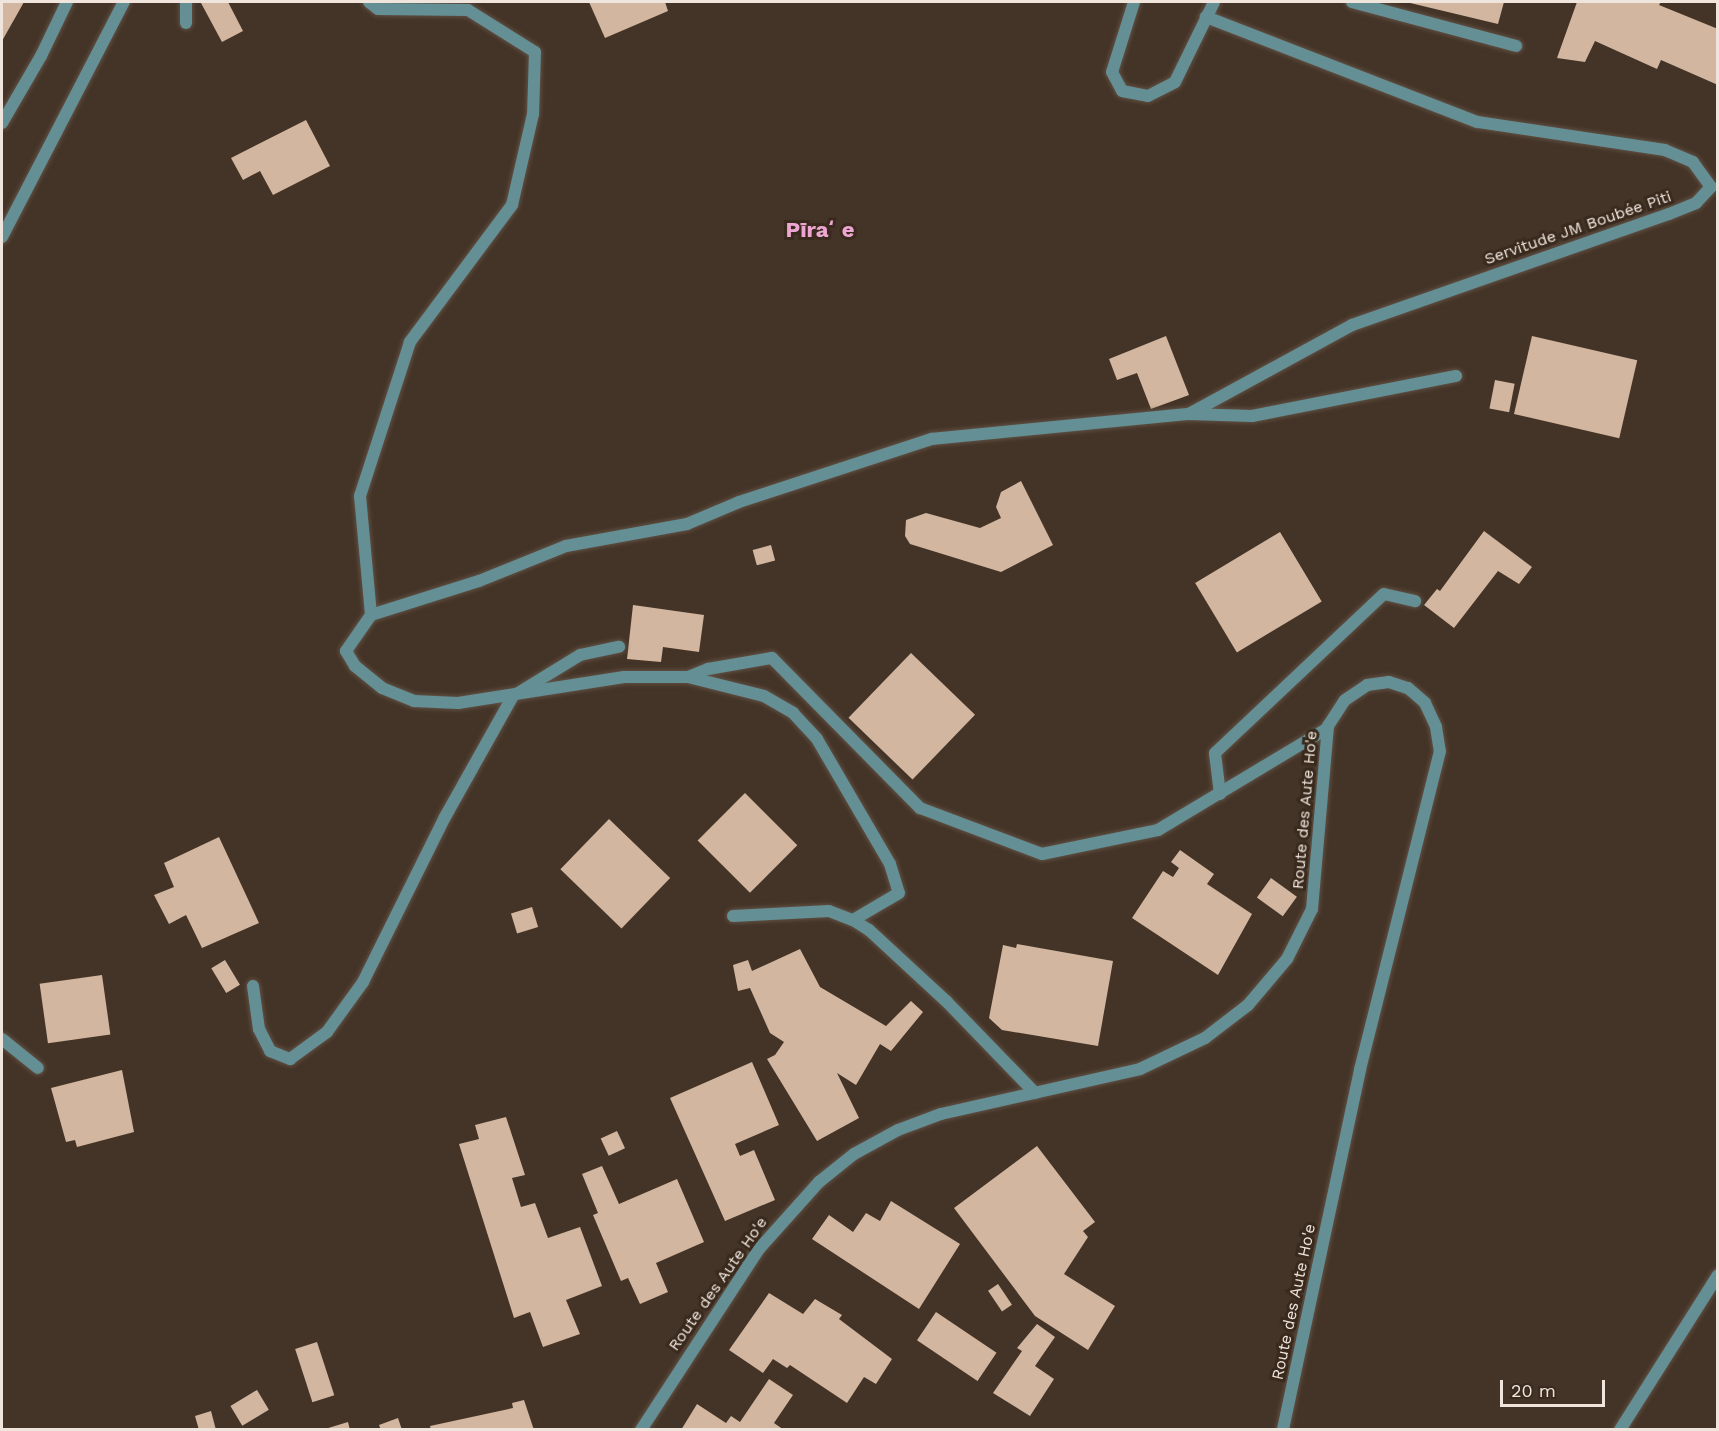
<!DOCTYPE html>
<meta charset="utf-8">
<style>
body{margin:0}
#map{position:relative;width:1719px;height:1431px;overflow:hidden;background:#443427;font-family:"Work Sans",sans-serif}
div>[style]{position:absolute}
.building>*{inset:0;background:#d2b69f;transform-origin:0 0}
.roads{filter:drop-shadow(0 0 2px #605044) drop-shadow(0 0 2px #605044)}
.lane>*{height:12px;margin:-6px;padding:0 6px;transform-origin:6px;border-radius:6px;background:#648f95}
.street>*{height:12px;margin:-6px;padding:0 6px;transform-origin:6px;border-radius:6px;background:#648f95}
span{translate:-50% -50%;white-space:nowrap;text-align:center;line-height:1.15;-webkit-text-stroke:6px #392a1d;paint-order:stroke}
.street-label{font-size:16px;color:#f0e5dd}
.district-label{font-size:22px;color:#eda6d1;font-weight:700}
.frame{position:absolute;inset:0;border:3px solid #f0e5dd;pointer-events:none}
.scale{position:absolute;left:1500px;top:1380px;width:105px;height:27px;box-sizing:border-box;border:3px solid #f0e5dd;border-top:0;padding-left:8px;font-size:18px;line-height:21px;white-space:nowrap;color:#f0e5dd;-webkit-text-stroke:4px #392a1d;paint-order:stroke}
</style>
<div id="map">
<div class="building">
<i style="clip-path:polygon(2px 2px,24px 2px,2px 41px)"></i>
<i style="clip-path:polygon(204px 2px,228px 2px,243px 31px,222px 42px,201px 3px)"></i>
<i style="clip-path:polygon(589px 2px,665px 2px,668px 11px,605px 38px)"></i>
<i style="clip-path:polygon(1406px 2px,1504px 2px,1498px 24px)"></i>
<i style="clip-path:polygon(1577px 2px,1661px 2px,1659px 5px,1718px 29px,1718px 85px,1661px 60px,1657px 69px,1595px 41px,1585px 62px,1557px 58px)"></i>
<i style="clip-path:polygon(306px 120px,330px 166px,273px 195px,260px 171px,243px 180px,231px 158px)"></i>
<i style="clip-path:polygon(1166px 336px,1189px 395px,1151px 409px,1137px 373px,1117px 380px,1109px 359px)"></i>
<i style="left:1532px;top:336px;width:108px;height:80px;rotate:13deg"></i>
<i style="left:1495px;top:380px;width:20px;height:29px;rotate:11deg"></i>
<i style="clip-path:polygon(1021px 481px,1053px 545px,1001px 572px,910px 544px,905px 536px,906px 520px,926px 513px,980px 528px,1001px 518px,996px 507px,1001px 492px)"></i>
<i style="clip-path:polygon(1484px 531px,1532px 567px,1519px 584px,1498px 571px,1454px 628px,1424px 605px,1437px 589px,1440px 591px)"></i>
<i style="left:1280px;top:532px;width:81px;height:99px;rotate:59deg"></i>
<i style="left:771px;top:545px;width:16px;height:19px;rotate:75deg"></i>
<i style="clip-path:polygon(633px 605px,704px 615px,699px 652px,663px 647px,661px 662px,627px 659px)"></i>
<i style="left:911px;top:653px;width:89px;height:90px;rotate:44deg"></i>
<i style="left:745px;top:793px;width:74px;height:67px;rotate:45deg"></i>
<i style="left:609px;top:819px;width:85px;height:70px;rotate:44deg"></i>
<i style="clip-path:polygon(219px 837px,259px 923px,202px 948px,186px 915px,169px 924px,154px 895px,174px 887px,164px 863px)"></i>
<i style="clip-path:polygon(1180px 850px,1214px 874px,1207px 884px,1252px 914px,1218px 975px,1132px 918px,1163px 871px,1173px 877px,1179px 868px,1171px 862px)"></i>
<i style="left:1271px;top:878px;width:32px;height:24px;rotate:36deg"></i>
<i style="left:532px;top:907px;width:21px;height:22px;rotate:73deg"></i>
<i style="clip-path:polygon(1017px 944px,1113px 961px,1098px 1046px,1002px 1030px,989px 1018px,1003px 945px,1016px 948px)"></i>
<i style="clip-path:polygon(800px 949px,820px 987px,886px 1026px,911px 1001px,923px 1012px,891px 1051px,880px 1044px,856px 1085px,837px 1073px,859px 1118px,817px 1141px,767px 1059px,775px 1055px,784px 1042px,770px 1033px,750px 988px,738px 991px,733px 965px,748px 960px,752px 971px)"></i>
<i style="left:225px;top:960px;width:29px;height:16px;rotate:59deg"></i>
<i style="left:102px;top:975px;width:60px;height:63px;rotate:82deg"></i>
<i style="clip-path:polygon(752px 1062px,779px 1125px,735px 1144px,740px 1156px,754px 1150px,775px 1200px,725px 1221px,670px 1098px)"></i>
<i style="clip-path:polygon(122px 1070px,134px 1132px,77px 1147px,75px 1140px,66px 1142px,51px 1088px)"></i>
<i style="clip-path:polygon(506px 1117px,525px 1175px,512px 1178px,521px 1207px,535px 1203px,548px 1238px,580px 1227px,602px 1286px,566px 1300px,580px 1334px,543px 1347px,530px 1312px,514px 1318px,459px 1144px,479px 1139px,475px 1125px)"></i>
<i style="left:617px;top:1131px;width:19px;height:18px;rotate:65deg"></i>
<i style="clip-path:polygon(1037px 1146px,1095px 1222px,1083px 1231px,1088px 1237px,1064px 1274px,1115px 1306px,1088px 1350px,1035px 1316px,954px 1208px)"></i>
<i style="clip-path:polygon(602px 1166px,619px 1204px,677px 1179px,704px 1242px,656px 1263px,668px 1292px,640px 1304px,628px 1278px,621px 1281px,593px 1215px,598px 1213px,582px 1174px)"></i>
<i style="clip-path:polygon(891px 1201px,960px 1244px,919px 1309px,812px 1239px,829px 1215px,853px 1232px,866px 1213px,880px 1221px)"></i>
<i style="left:998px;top:1284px;width:25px;height:12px;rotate:56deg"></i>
<i style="clip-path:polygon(769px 1293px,803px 1314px,815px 1299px,842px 1315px,839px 1319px,892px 1359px,876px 1384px,864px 1377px,847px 1403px,790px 1365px,787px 1368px,773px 1359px,763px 1373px,729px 1350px)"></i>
<i style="left:936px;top:1312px;width:73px;height:34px;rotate:34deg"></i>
<i style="clip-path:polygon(1037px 1324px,1055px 1337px,1035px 1366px,1054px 1379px,1030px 1416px,993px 1393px,1022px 1351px,1017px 1348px)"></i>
<i style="left:317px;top:1342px;width:56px;height:23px;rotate:72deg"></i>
<i style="clip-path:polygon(769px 1379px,793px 1395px,774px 1423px,784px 1430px,681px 1430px,697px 1404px,726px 1423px,731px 1416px,740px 1422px)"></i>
<i style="left:257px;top:1390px;width:23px;height:31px;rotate:59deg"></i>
<i style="clip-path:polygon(524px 1400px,534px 1430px,431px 1430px,430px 1426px,513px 1408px,512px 1403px)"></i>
<i style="clip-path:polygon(211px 1411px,216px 1430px,199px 1430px,195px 1416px)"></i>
<i style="clip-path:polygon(398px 1418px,402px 1430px,381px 1430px,379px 1425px)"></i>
<i style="clip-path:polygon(348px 1422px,350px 1430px,325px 1430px,325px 1429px)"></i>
</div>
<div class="roads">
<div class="lane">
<i style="left:186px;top:23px;width:21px;rotate:-90deg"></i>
<i style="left:1189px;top:414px;width:63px;rotate:1.8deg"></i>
<i style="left:1252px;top:416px;width:208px;rotate:-11.1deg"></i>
<i style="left:518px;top:693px;width:73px;rotate:-31.5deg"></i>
<i style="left:580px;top:655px;width:40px;rotate:-12deg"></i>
<i style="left:733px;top:916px;width:96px;rotate:-3deg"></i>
<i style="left:829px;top:911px;width:26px;rotate:21deg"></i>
</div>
<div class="street">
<i style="left:369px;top:2px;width:11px;rotate:38deg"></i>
<i style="left:378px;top:9px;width:90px;rotate:0.6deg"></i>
<i style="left:468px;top:10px;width:79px;rotate:32.1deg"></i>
<i style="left:535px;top:52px;width:62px;rotate:91.8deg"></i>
<i style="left:533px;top:114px;width:93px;rotate:103deg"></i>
<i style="left:512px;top:205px;width:171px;rotate:126.7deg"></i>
<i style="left:410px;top:342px;width:162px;rotate:108deg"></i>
<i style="left:360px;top:496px;width:120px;rotate:84.7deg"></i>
<i style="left:371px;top:615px;width:44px;rotate:124.8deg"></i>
<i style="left:346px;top:651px;width:17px;rotate:59deg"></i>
<i style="left:355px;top:666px;width:35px;rotate:39deg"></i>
<i style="left:382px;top:688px;width:35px;rotate:22deg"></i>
<i style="left:414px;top:701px;width:44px;rotate:2.6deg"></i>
<i style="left:458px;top:703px;width:168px;rotate:-8.9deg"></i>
<i style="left:624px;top:677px;width:64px"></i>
<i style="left:688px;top:677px;width:22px;rotate:-22deg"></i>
<i style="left:708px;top:669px;width:65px;rotate:-9.8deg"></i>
<i style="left:772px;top:658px;width:211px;rotate:45.4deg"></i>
<i style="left:920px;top:808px;width:130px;rotate:20.7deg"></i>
<i style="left:1042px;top:854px;width:118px;rotate:-11.7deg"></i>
<i style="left:1158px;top:830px;width:198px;rotate:-31deg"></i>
<i style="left:1134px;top:2px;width:73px;rotate:107.4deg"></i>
<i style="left:1112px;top:72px;width:21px;rotate:62deg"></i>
<i style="left:1122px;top:91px;width:26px;rotate:11deg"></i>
<i style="left:1148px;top:96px;width:30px;rotate:-27deg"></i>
<i style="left:1175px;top:82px;width:89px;rotate:-64deg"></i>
<i style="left:1352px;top:2px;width:170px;rotate:15deg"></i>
<i style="left:2px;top:123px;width:78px;rotate:-59.8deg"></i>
<i style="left:41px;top:56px;width:60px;rotate:-64.3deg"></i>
<i style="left:2px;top:237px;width:265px;rotate:-62.6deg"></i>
<i style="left:371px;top:615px;width:113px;rotate:-17.5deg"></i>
<i style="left:479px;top:581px;width:94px;rotate:-21.9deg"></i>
<i style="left:566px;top:546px;width:123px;rotate:-10.3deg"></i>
<i style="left:687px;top:524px;width:56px;rotate:-22.9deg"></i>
<i style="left:739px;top:502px;width:203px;rotate:-18.1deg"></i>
<i style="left:932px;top:439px;width:258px;rotate:-5.6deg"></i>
<i style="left:1189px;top:414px;width:186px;rotate:-28.6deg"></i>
<i style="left:1352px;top:325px;width:336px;rotate:-19.3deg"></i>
<i style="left:1669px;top:214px;width:29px;rotate:-22deg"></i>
<i style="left:1696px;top:203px;width:22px;rotate:-47deg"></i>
<i style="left:1711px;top:187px;width:31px;rotate:-126deg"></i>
<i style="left:1693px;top:162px;width:30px;rotate:-157deg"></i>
<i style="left:1665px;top:150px;width:190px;rotate:-171.5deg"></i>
<i style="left:1477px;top:122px;width:291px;rotate:-158.8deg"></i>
<i style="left:688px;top:677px;width:78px;rotate:14deg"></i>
<i style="left:764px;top:696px;width:34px;rotate:30deg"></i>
<i style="left:793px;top:713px;width:35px;rotate:47deg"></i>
<i style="left:817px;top:739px;width:145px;rotate:59.7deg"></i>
<i style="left:890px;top:864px;width:30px;rotate:73deg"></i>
<i style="left:899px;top:893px;width:53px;rotate:149.6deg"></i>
<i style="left:853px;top:920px;width:19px;rotate:32deg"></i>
<i style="left:869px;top:930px;width:105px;rotate:42.7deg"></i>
<i style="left:946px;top:1001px;width:128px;rotate:45.9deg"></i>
<i style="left:1220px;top:794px;width:41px;rotate:-97deg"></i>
<i style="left:1215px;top:753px;width:232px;rotate:-43.3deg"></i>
<i style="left:1384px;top:594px;width:32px;rotate:13deg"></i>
<i style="left:253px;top:986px;width:43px;rotate:82.1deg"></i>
<i style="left:259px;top:1029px;width:25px;rotate:63deg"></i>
<i style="left:270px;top:1051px;width:22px;rotate:22deg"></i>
<i style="left:290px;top:1059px;width:46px;rotate:-36.1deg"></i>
<i style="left:327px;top:1032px;width:62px;rotate:-54.2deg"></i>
<i style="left:363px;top:982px;width:184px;rotate:-63.6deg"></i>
<i style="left:445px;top:817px;width:139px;rotate:-60.7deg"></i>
<i style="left:2px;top:1039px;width:46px;rotate:38.9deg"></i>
<i style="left:641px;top:1430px;width:216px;rotate:-56.9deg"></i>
<i style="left:759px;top:1249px;width:90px;rotate:-48.2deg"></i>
<i style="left:819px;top:1182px;width:45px;rotate:-38.7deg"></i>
<i style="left:854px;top:1154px;width:50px;rotate:-28.6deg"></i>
<i style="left:898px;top:1130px;width:46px;rotate:-20.4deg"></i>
<i style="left:941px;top:1114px;width:204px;rotate:-12.7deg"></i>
<i style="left:1140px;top:1069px;width:72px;rotate:-25.5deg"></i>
<i style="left:1205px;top:1038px;width:54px;rotate:-37.5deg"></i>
<i style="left:1248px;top:1005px;width:60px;rotate:-49.7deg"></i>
<i style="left:1287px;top:959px;width:56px;rotate:-63.4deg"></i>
<i style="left:1312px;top:909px;width:184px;rotate:-85deg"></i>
<i style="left:1328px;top:726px;width:31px;rotate:-57deg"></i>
<i style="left:1345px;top:700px;width:27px;rotate:-34deg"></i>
<i style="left:1367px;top:685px;width:22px;rotate:-8deg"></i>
<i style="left:1389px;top:682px;width:20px;rotate:18deg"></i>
<i style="left:1408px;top:688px;width:23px;rotate:41deg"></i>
<i style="left:1425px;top:703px;width:26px;rotate:65deg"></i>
<i style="left:1436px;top:727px;width:24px;rotate:81deg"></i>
<i style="left:1440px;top:751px;width:329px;rotate:104.1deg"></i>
<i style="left:1360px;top:1070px;width:368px;rotate:102.1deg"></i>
<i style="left:1620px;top:1430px;width:183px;rotate:-57.7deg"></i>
</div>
</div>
<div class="street-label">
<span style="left:1578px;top:228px;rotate:-19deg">Servitude JM Boubée Piti</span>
<span style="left:1305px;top:810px;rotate:-85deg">Route des Aute Ho'e</span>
<span style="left:718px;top:1284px;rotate:-55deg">Route des Aute Ho'e</span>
<span style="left:1294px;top:1302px;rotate:-78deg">Route des Aute Ho'e</span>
</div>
<div class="district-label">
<span style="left:820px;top:230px">Pīraʻe</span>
</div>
<div class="frame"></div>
<div class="scale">20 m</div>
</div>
